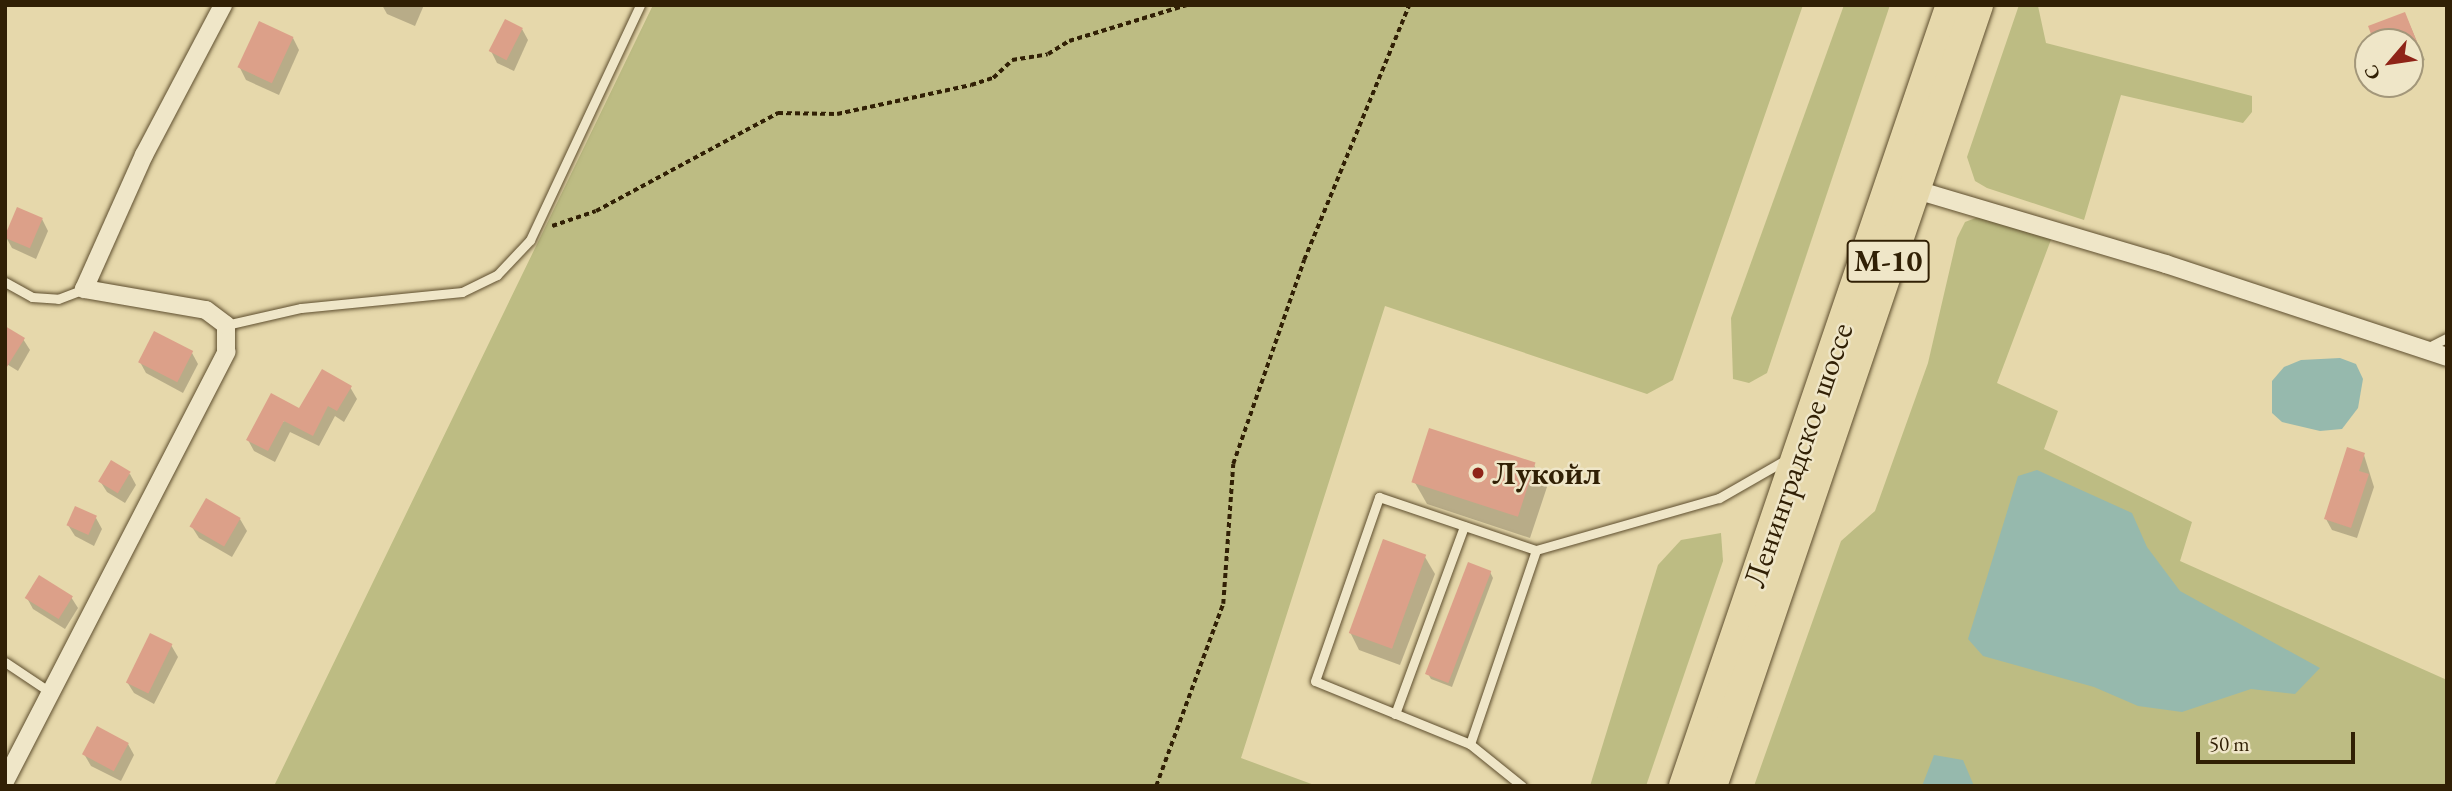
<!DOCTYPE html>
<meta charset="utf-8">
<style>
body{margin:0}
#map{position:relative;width:2452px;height:791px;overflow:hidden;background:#e6d8ab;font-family:"EB Garamond",serif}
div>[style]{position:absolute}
.green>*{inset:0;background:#bdbc83}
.water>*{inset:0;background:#96b9ad}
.shadow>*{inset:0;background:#0003}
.building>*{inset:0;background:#dca089;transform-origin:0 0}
.path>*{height:3.5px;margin-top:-1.75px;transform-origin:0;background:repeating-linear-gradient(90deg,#312005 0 5px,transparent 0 8.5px)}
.roads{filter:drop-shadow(0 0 2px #5e4e2e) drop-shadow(0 0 2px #5e4e2e)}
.lane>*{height:9px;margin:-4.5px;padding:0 4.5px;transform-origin:4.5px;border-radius:4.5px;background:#efe6c8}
.street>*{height:18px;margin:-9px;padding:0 9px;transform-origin:9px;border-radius:9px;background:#efe6c8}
.highway>*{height:32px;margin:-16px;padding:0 16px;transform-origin:16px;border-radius:16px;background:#e6d8ab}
.dots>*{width:19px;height:19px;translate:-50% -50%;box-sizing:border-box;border:4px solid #efe6c8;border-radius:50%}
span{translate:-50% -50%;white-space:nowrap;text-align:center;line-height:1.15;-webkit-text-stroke:5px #efe6c8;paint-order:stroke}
.shield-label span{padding:2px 5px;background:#efe6c8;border:2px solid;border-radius:5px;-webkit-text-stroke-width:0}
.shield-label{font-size:30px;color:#312005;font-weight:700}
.street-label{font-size:32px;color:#312005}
.poi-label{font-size:32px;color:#312005;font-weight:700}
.left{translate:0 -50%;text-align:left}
.frame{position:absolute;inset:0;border:7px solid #312005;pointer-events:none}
.north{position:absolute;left:2354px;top:28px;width:70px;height:70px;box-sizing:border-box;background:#efe6c8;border:2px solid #a3977a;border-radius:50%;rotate:241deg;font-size:19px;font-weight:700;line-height:28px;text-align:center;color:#312005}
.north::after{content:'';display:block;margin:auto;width:24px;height:32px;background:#8f2418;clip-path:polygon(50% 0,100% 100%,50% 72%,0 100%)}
.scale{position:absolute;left:2196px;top:732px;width:159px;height:32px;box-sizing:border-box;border:4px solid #312005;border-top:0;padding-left:9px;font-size:21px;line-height:24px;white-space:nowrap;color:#312005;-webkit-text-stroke:5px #efe6c8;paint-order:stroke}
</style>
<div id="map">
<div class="green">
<i style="clip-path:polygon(653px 5px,1803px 5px,1673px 380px,1647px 394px,1385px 306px,1241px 758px,1317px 786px,274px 786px)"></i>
<i style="clip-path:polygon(1844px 5px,1890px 5px,1767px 373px,1749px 383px,1733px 379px,1731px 318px)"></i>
<i style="clip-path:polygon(2019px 5px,2038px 6px,2046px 43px,2252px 96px,2252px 112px,2243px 123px,2121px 95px,2084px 220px,1987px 188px,1975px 181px,1967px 157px)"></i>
<i style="clip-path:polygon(1981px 216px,2052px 237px,1997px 383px,2058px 411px,2044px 449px,2192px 522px,2180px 561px,2447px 680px,2447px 786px,1754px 786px,1841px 541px,1875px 511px,1928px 363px,1957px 238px,1965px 222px)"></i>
<i style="clip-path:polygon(1721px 533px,1723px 561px,1646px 786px,1590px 786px,1658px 565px,1681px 540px)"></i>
</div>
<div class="water">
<i style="clip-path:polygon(2340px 358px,2356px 364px,2363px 379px,2358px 408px,2342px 429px,2320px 431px,2282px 422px,2272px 413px,2272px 381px,2284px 367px,2301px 360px)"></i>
<i style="clip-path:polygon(2037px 470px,2132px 513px,2147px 547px,2180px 591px,2320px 668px,2295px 694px,2251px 689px,2182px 712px,2138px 706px,2094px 687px,1983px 656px,1968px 639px,2018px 476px)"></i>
<i style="clip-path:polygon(1934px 755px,1963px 760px,1974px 786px,1922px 786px)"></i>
</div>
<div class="shadow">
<i style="clip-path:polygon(382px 5px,424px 5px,415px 26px,387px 14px)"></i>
<i style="clip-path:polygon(2405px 14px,2425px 60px,2410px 66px,2410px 42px,2376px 42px)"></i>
<i style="clip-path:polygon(522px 29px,528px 40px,514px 71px,497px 63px,491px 51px)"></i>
<i style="clip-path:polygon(293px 38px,299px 50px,279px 95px,246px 80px,240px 68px)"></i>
<i style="clip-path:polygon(42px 219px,48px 231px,36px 259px,12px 248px,6px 237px)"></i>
<i style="clip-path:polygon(23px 339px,30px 350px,18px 371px,5px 363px)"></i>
<i style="clip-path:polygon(192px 353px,198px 364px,183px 393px,146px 373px,140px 362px)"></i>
<i style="clip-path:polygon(350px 387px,357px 399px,344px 422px,335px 416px,319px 446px,290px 432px,275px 462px,254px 451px,248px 440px)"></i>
<i style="clip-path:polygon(2364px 455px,2374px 487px,2357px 538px,2332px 530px,2326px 519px)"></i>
<i style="clip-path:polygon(1534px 465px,1547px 487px,1530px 538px,1427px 504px,1414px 481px)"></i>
<i style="clip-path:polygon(130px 474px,136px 485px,125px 503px,107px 492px,100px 481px)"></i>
<i style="clip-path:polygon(96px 518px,102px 529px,94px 546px,75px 536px,68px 525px)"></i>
<i style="clip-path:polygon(240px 519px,247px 531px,232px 557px,199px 538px,192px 527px)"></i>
<i style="clip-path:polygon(1425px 557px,1435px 574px,1400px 665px,1359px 650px,1350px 632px)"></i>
<i style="clip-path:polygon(1490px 572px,1493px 578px,1452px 687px,1431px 679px,1428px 674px)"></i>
<i style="clip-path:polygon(71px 597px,78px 608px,65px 629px,33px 609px,27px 598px)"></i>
<i style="clip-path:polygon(171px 645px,178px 657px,154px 704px,134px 693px,127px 682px)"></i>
<i style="clip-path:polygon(128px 744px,134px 755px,121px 781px,91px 766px,84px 754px)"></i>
</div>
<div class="building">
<i style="clip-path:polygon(2405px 12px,2417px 42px,2374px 42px,2368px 26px)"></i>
<i style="left:505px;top:19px;width:20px;height:36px;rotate:27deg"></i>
<i style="left:259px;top:21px;width:38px;height:51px;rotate:25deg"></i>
<i style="left:17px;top:207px;width:28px;height:33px;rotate:23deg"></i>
<i style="clip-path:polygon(5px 326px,25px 338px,5px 370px)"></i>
<i style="left:154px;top:331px;width:44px;height:35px;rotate:27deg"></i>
<i style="clip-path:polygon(322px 369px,352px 386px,337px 411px,328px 406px,313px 436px,284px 421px,268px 451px,246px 440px,271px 393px,299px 408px)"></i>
<i style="left:1429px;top:428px;width:112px;height:57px;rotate:18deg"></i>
<i style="clip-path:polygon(2347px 447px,2365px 453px,2359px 471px,2369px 474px,2351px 528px,2324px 519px)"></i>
<i style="left:111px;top:460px;width:23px;height:25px;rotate:31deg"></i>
<i style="left:206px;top:498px;width:40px;height:33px;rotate:30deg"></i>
<i style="left:75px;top:506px;width:24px;height:21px;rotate:24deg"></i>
<i style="left:1383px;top:539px;width:46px;height:100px;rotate:20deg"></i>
<i style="left:1468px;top:562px;width:25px;height:120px;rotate:21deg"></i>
<i style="left:39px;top:575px;width:40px;height:27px;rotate:32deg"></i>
<i style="left:150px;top:633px;width:25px;height:55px;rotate:26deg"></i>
<i style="left:97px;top:726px;width:36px;height:32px;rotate:28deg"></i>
</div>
<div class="path">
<i style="left:552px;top:226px;width:46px;rotate:-18.8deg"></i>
<i style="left:596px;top:211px;width:207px;rotate:-28.3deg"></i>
<i style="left:778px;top:113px;width:59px;rotate:1deg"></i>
<i style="left:837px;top:114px;width:137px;rotate:-12.2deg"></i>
<i style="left:971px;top:85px;width:23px;rotate:-18deg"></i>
<i style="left:993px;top:78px;width:26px;rotate:-43deg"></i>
<i style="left:1012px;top:60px;width:36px;rotate:-9deg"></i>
<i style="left:1048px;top:54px;width:25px;rotate:-32deg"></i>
<i style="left:1069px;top:41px;width:123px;rotate:-17deg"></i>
<i style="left:1156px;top:786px;width:194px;rotate:-69.8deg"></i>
<i style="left:1223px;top:604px;width:140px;rotate:-85.9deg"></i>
<i style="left:1233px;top:464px;width:216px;rotate:-70.8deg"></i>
<i style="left:1304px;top:260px;width:276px;rotate:-67.6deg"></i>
</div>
<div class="roads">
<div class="lane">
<i style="left:5px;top:282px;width:31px;rotate:29deg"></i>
<i style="left:32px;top:297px;width:26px;rotate:4deg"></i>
<i style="left:58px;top:299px;width:28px;rotate:-21deg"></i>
<i style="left:226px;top:325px;width:77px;rotate:-12.8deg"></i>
<i style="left:301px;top:308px;width:162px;rotate:-5.7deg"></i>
<i style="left:462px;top:292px;width:39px;rotate:-26deg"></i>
<i style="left:497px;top:275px;width:48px;rotate:-46.7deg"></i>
<i style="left:530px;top:240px;width:259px;rotate:-64.9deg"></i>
<i style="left:2425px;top:349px;width:25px;rotate:-27deg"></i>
<i style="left:5px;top:662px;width:58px;rotate:33.7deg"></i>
<i style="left:1395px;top:714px;width:200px;rotate:-69.8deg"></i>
<i style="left:1470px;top:744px;width:205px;rotate:-71.2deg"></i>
<i style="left:1522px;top:786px;width:67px;rotate:-141.1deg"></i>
<i style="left:1470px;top:744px;width:167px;rotate:-157.9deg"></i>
<i style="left:1315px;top:681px;width:195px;rotate:-70.8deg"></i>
<i style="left:1379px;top:497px;width:166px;rotate:18.7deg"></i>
<i style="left:1536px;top:550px;width:190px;rotate:-15.9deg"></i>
<i style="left:1719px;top:498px;width:78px;rotate:-29.8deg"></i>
</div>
<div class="street">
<i style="left:1913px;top:189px;width:264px;rotate:16.5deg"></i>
<i style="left:2166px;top:264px;width:296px;rotate:18.3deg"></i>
<i style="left:5px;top:781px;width:483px;rotate:-62.7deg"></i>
<i style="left:226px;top:352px;width:27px;rotate:-90deg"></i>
<i style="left:226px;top:325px;width:25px;rotate:-143deg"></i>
<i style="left:206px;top:310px;width:124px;rotate:-170.2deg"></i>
<i style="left:84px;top:289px;width:147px;rotate:-65.9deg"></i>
<i style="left:144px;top:155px;width:170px;rotate:-62.2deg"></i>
</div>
<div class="highway">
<i style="left:1685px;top:786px;width:825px;rotate:-71.13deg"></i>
<i style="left:1711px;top:786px;width:825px;rotate:-71.19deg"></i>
</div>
</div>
<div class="dots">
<i style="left:1478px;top:473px;background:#8f2418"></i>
</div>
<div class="shield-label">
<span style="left:1888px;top:261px">М-10</span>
</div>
<div class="street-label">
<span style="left:1798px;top:455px;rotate:-71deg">Ленинградское шоссе</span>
</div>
<div class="poi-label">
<span class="left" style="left:1492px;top:473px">Лукойл</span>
</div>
<div class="frame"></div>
<div class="north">С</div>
<div class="scale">50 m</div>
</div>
